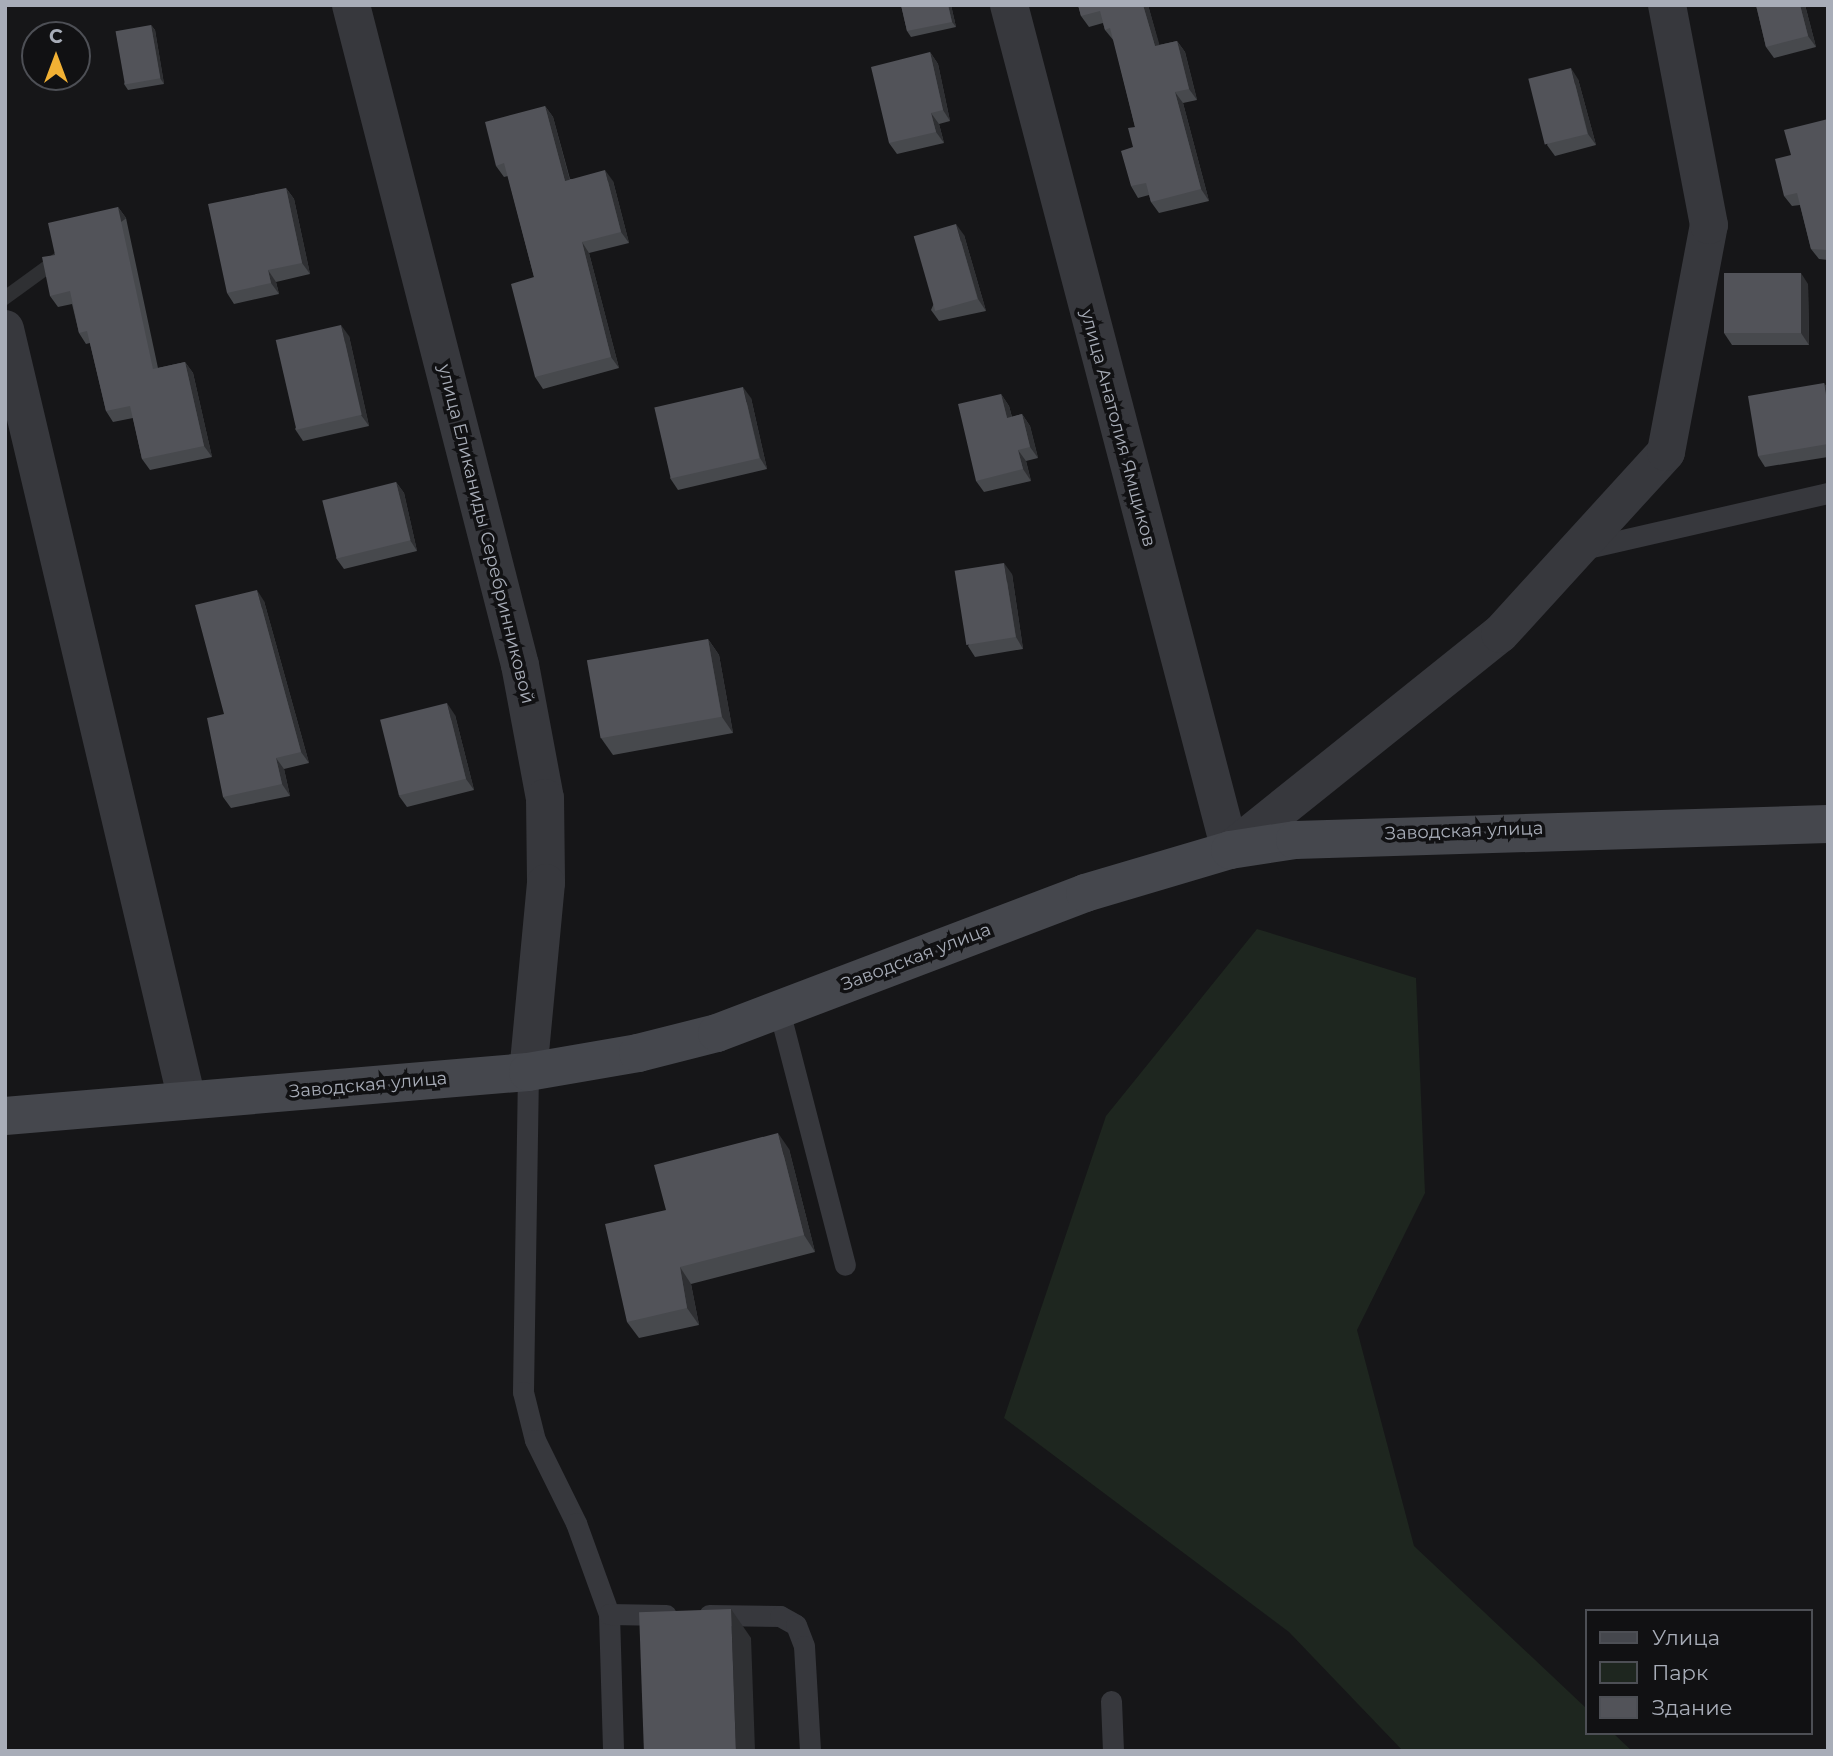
<!DOCTYPE html>
<meta charset="utf-8">
<style>
body{margin:0}
#map{position:relative;width:1833px;height:1756px;overflow:hidden;background:#161618;font-family:Montserrat,sans-serif}
div>[style]{position:absolute}
.green>*{inset:0;background:#1e261f}
.lane>*{height:21px;margin:-10.5px;padding:0 10.5px;transform-origin:10.5px;border-radius:10.5px;background:#37383d}
.street>*{height:38px;margin:-19px;padding:0 19px;transform-origin:19px;border-radius:19px;background:#37383d}
.secondary>*{height:38px;margin:-19px;padding:0 19px;transform-origin:19px;border-radius:19px;background:#45474d}
.wall>*{inset:0;background:#47494d}
.shaded-wall>*{inset:0;background:#2f3033;transform-origin:0 0}
.building>*{inset:0;background:#525359;transform-origin:0 0}
span{translate:-50% -50%;white-space:nowrap;text-align:center;line-height:1.15;-webkit-text-stroke:7px #111113;paint-order:stroke}
.street-label{font-size:18px;color:#a8adb8}
.frame{position:absolute;inset:0;border:7px solid #a8adb8;pointer-events:none}
.legend{position:absolute;left:1585px;top:1609px;width:228px;height:126px;box-sizing:border-box;background:#111113;border:2px solid #4d4f55;margin:0;padding:9px 12px;list-style:none;font-size:21px;color:#a8adb8}
.legend li{display:flex;align-items:center;gap:14px;height:35px}
.legend b{width:35px;border:2px solid #4d4f55}
.north{position:absolute;left:21px;top:21px;width:70px;height:70px;box-sizing:border-box;background:#111113;border:2px solid #4d4f55;border-radius:50%;rotate:0deg;font-size:19px;font-weight:700;line-height:28px;text-align:center;color:#a8adb8}
.north::after{content:'';display:block;margin:auto;width:24px;height:32px;background:#f2b134;clip-path:polygon(50% 0,100% 100%,50% 72%,0 100%)}
</style>
<div id="map">
<div class="green">
<i style="clip-path:polygon(1257px 929px,1416px 978px,1425px 1193px,1357px 1330px,1414px 1546px,1586px 1708px,1586px 1733px,1613px 1733px,1632px 1751px,1403px 1751px,1289px 1632px,1004px 1418px,1106px 1116px)"></i>
</div>
<div class="lane">
<i style="left:1583px;top:549px;width:251px;rotate:-12.9deg"></i>
<i style="left:779px;top:1010px;width:263px;rotate:75.5deg"></i>
<i style="left:528px;top:1072px;width:320px;rotate:90.9deg"></i>
<i style="left:523px;top:1392px;width:49px;rotate:76deg"></i>
<i style="left:535px;top:1440px;width:93px;rotate:63.7deg"></i>
<i style="left:576px;top:1523px;width:97px;rotate:70.1deg"></i>
<i style="left:609px;top:1614px;width:137px;rotate:88.3deg"></i>
<i style="left:609px;top:1614px;width:57px;rotate:1deg"></i>
<i style="left:709px;top:1615px;width:71px;rotate:0.8deg"></i>
<i style="left:780px;top:1616px;width:18px;rotate:29deg"></i>
<i style="left:796px;top:1625px;width:22px;rotate:69deg"></i>
<i style="left:804px;top:1646px;width:105px;rotate:86.7deg"></i>
<i style="left:1111px;top:1701px;width:50px;rotate:87.7deg"></i>
</div>
<div class="street">
<i style="left:351px;top:5px;width:681px;rotate:75.64deg"></i>
<i style="left:520px;top:665px;width:135px;rotate:79.4deg"></i>
<i style="left:545px;top:798px;width:85px;rotate:89.3deg"></i>
<i style="left:546px;top:883px;width:190px;rotate:95.4deg"></i>
<i style="left:1009px;top:5px;width:873px;rotate:75.34deg"></i>
<i style="left:1230px;top:850px;width:346px;rotate:-38.7deg"></i>
<i style="left:1500px;top:634px;width:246px;rotate:-47.6deg"></i>
<i style="left:1666px;top:452px;width:231px;rotate:-79.3deg"></i>
<i style="left:1709px;top:225px;width:224px;rotate:-100.8deg"></i>
<i style="left:5px;top:329px;width:792px;rotate:76.72deg"></i>
</div>
<div class="secondary">
<i style="left:5px;top:1116px;width:525px;rotate:-4.81deg"></i>
<i style="left:528px;top:1072px;width:112px;rotate:-9.8deg"></i>
<i style="left:638px;top:1053px;width:81px;rotate:-14.2deg"></i>
<i style="left:717px;top:1033px;width:394px;rotate:-20.8deg"></i>
<i style="left:1085px;top:893px;width:151px;rotate:-16.5deg"></i>
<i style="left:1230px;top:850px;width:66px;rotate:-8.7deg"></i>
<i style="left:1295px;top:840px;width:533px;rotate:-1.72deg"></i>
</div>
<div class="wall">
<i style="clip-path:polygon(901px 5px,951px 5px,956px 27px,911px 37px,907px 31px)"></i>
<i style="clip-path:polygon(1078px 5px,1148px 5px,1159px 45px,1177px 41px,1185px 52px,1197px 100px,1183px 103px,1209px 201px,1159px 213px,1151px 202px,1149px 195px,1138px 198px,1131px 186px,1135px 127px,1114px 41px,1105px 30px,1103px 23px,1089px 27px,1081px 16px)"></i>
<i style="clip-path:polygon(1756px 5px,1805px 5px,1816px 47px,1774px 58px,1766px 47px)"></i>
<i style="clip-path:polygon(151px 25px,155px 30px,164px 84px,128px 90px,124px 84px)"></i>
<i style="clip-path:polygon(930px 52px,938px 64px,950px 121px,939px 124px,944px 143px,897px 154px,889px 143px)"></i>
<i style="clip-path:polygon(1578px 79px,1596px 145px,1555px 156px,1547px 145px)"></i>
<i style="clip-path:polygon(545px 106px,553px 117px,570px 179px,613px 181px,629px 243px,589px 253px,619px 368px,543px 389px,535px 377px,534px 277px,508px 176px,504px 177px,496px 166px)"></i>
<i style="clip-path:polygon(1828px 119px,1828px 260px,1819px 259px,1811px 249px,1800px 205px,1792px 206px,1784px 196px,1791px 155px)"></i>
<i style="clip-path:polygon(286px 188px,294px 199px,310px 274px,276px 282px,279px 294px,234px 304px,227px 293px)"></i>
<i style="clip-path:polygon(118px 207px,126px 218px,158px 368px,185px 362px,193px 373px,212px 457px,150px 470px,142px 459px,133px 418px,113px 422px,106px 411px,90px 343px,86px 344px,79px 333px,72px 304px,58px 307px,50px 296px,55px 255px)"></i>
<i style="clip-path:polygon(964px 235px,986px 311px,939px 321px,931px 310px)"></i>
<i style="clip-path:polygon(1808px 284px,1809px 345px,1732px 345px,1724px 333px)"></i>
<i style="clip-path:polygon(349px 336px,369px 426px,303px 441px,295px 429px)"></i>
<i style="clip-path:polygon(1824px 383px,1828px 389px,1828px 457px,1765px 467px,1758px 456px)"></i>
<i style="clip-path:polygon(1001px 394px,1009px 406px,1012px 417px,1022px 414px,1030px 426px,1038px 458px,1026px 461px,1031px 481px,984px 492px,976px 481px)"></i>
<i style="clip-path:polygon(751px 398px,767px 469px,678px 490px,670px 478px)"></i>
<i style="clip-path:polygon(396px 482px,404px 493px,417px 551px,344px 569px,336px 558px)"></i>
<i style="clip-path:polygon(1012px 574px,1023px 649px,975px 657px,968px 646px)"></i>
<i style="clip-path:polygon(264px 601px,309px 763px,284px 769px,290px 796px,231px 808px,223px 797px,224px 714px)"></i>
<i style="clip-path:polygon(708px 639px,719px 655px,733px 733px,613px 755px,601px 738px)"></i>
<i style="clip-path:polygon(455px 715px,474px 790px,407px 807px,399px 796px)"></i>
<i style="clip-path:polygon(789px 1149px,815px 1252px,691px 1284px,699px 1325px,639px 1338px,627px 1322px)"></i>
</div>
<div class="shaded-wall">
<i style="clip-path:polygon(948px 5px,951px 5px,956px 27px,952px 22px)"></i>
<i style="clip-path:polygon(1143px 5px,1148px 5px,1163px 57px,1155px 46px)"></i>
<i style="clip-path:polygon(1800px 5px,1805px 5px,1816px 47px,1808px 36px)"></i>
<i style="clip-path:polygon(151px 25px,155px 30px,164px 84px,160px 78px)"></i>
<i style="clip-path:polygon(1177px 41px,1185px 52px,1197px 100px,1189px 89px)"></i>
<i style="clip-path:polygon(930px 52px,938px 64px,950px 121px,943px 110px)"></i>
<i style="clip-path:polygon(1571px 68px,1578px 79px,1596px 145px,1588px 134px)"></i>
<i style="clip-path:polygon(1175px 92px,1183px 103px,1209px 201px,1201px 189px)"></i>
<i style="clip-path:polygon(545px 106px,553px 117px,573px 192px,565px 181px)"></i>
<i style="clip-path:polygon(931px 113px,939px 124px,944px 143px,936px 132px)"></i>
<i style="clip-path:polygon(605px 170px,613px 181px,629px 243px,621px 232px)"></i>
<i style="clip-path:polygon(286px 188px,294px 199px,310px 274px,302px 263px)"></i>
<i style="left:118px;top:207px;width:14px;height:166px;rotate:54deg"></i>
<i style="clip-path:polygon(956px 224px,964px 235px,986px 311px,978px 299px)"></i>
<i style="clip-path:polygon(582px 242px,589px 253px,619px 368px,611px 357px)"></i>
<i style="clip-path:polygon(268px 270px,276px 282px,279px 294px,271px 283px)"></i>
<i style="clip-path:polygon(1801px 273px,1808px 284px,1809px 345px,1801px 333px)"></i>
<i style="clip-path:polygon(341px 325px,349px 336px,369px 426px,361px 415px)"></i>
<i style="clip-path:polygon(185px 362px,193px 373px,212px 457px,204px 446px)"></i>
<i style="clip-path:polygon(1824px 383px,1828px 389px,1828px 408px)"></i>
<i style="clip-path:polygon(743px 387px,751px 398px,767px 469px,760px 458px)"></i>
<i style="clip-path:polygon(1001px 394px,1009px 406px,1015px 429px,1007px 418px)"></i>
<i style="clip-path:polygon(1022px 414px,1030px 426px,1038px 458px,1030px 447px)"></i>
<i style="clip-path:polygon(1018px 450px,1026px 461px,1031px 481px,1023px 469px)"></i>
<i style="clip-path:polygon(396px 482px,404px 493px,417px 551px,410px 540px)"></i>
<i style="clip-path:polygon(1004px 563px,1012px 574px,1023px 649px,1016px 637px)"></i>
<i style="clip-path:polygon(257px 590px,264px 601px,309px 763px,301px 752px)"></i>
<i style="clip-path:polygon(708px 639px,719px 655px,733px 733px,722px 717px)"></i>
<i style="clip-path:polygon(447px 703px,455px 715px,474px 790px,466px 779px)"></i>
<i style="clip-path:polygon(276px 758px,284px 769px,290px 796px,282px 784px)"></i>
<i style="clip-path:polygon(778px 1133px,789px 1149px,815px 1252px,804px 1235px)"></i>
<i style="clip-path:polygon(680px 1267px,691px 1284px,699px 1325px,687px 1308px)"></i>
<i style="clip-path:polygon(731px 1609px,751px 1638px,755px 1751px,736px 1751px)"></i>
</div>
<div class="building">
<i style="clip-path:polygon(901px 5px,948px 5px,952px 22px,907px 31px)"></i>
<i style="clip-path:polygon(1078px 5px,1143px 5px,1155px 46px,1177px 41px,1189px 89px,1175px 92px,1201px 189px,1151px 202px,1146px 183px,1131px 186px,1121px 151px,1133px 147px,1128px 128px,1135px 127px,1110px 28px,1105px 30px,1100px 11px,1081px 16px)"></i>
<i style="clip-path:polygon(1756px 5px,1800px 5px,1808px 36px,1766px 47px)"></i>
<i style="left:151px;top:25px;width:54px;height:36px;rotate:80deg"></i>
<i style="clip-path:polygon(930px 52px,943px 110px,931px 113px,936px 132px,889px 143px,871px 67px)"></i>
<i style="left:1571px;top:68px;width:68px;height:44px;rotate:76deg"></i>
<i style="clip-path:polygon(545px 106px,565px 181px,605px 170px,621px 232px,582px 242px,611px 357px,535px 377px,511px 284px,534px 277px,504px 163px,496px 166px,485px 122px)"></i>
<i style="clip-path:polygon(1828px 119px,1828px 250px,1811px 249px,1797px 193px,1784px 196px,1775px 159px,1791px 155px,1784px 130px)"></i>
<i style="clip-path:polygon(286px 188px,302px 263px,268px 270px,271px 283px,227px 293px,208px 204px)"></i>
<i style="clip-path:polygon(118px 207px,153px 369px,185px 362px,204px 446px,142px 459px,130px 406px,106px 411px,87px 331px,79px 333px,70px 291px,50px 296px,42px 257px,55px 255px,48px 223px)"></i>
<i style="left:956px;top:224px;width:78px;height:44px;rotate:74deg"></i>
<i style="left:1724px;top:273px;width:77px;height:60px"></i>
<i style="left:341px;top:325px;width:92px;height:67px;rotate:77deg"></i>
<i style="clip-path:polygon(1824px 383px,1828px 408px,1828px 444px,1758px 456px,1748px 396px)"></i>
<i style="left:743px;top:387px;width:73px;height:91px;rotate:77deg"></i>
<i style="clip-path:polygon(1001px 394px,1007px 418px,1022px 414px,1030px 447px,1018px 450px,1023px 469px,976px 481px,958px 404px)"></i>
<i style="left:396px;top:482px;width:60px;height:76px;rotate:76deg"></i>
<i style="left:1004px;top:563px;width:75px;height:50px;rotate:81deg"></i>
<i style="clip-path:polygon(257px 590px,301px 752px,276px 758px,282px 784px,223px 797px,207px 718px,224px 714px,195px 605px)"></i>
<i style="left:708px;top:639px;width:79px;height:123px;rotate:80deg"></i>
<i style="left:447px;top:703px;width:78px;height:69px;rotate:76deg"></i>
<i style="clip-path:polygon(778px 1133px,804px 1235px,680px 1267px,687px 1308px,627px 1322px,605px 1224px,666px 1210px,654px 1165px)"></i>
<i style="left:731px;top:1609px;width:142px;height:92px;rotate:88deg"></i>
</div>
<div class="street-label">
<span style="left:1118px;top:428px;rotate:75deg">улица Анатолия Ямщиков</span>
<span style="left:486px;top:534px;rotate:76deg">улица Еликаниды Серебринниковой</span>
<span style="left:1464px;top:831px;rotate:-2deg">Заводская улица</span>
<span style="left:916px;top:957px;rotate:-21deg">Заводская улица</span>
<span style="left:368px;top:1085px;rotate:-5deg">Заводская улица</span>
</div>
<div class="frame"></div>
<ul class="legend">
<li><b style="height:9px;background:#45474d"></b>Улица</li>
<li><b style="height:19px;background:#1e261f"></b>Парк</li>
<li><b style="height:19px;background:#525359"></b>Здание</li>
</ul>
<div class="north">С</div>
</div>
